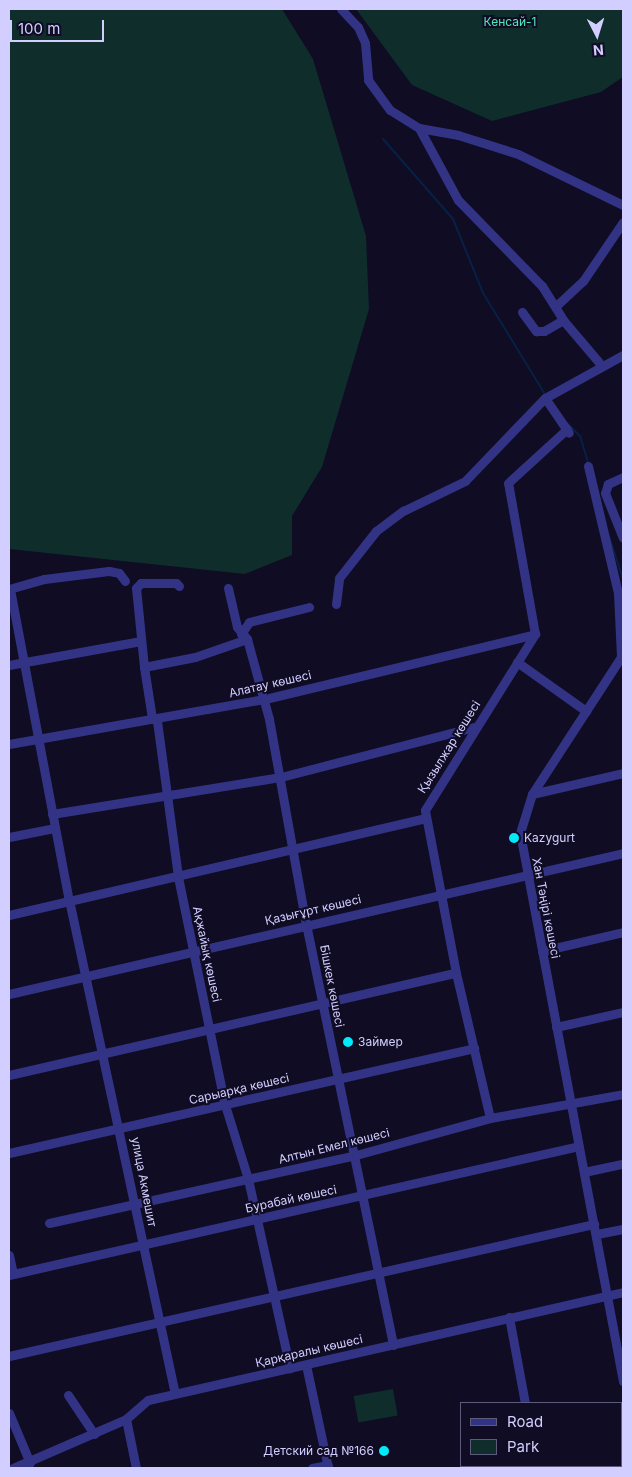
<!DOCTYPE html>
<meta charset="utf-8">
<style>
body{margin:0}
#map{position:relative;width:632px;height:1477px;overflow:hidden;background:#0f0c23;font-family:Inter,sans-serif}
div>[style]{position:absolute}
.green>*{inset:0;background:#0e2d2b;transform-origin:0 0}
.stream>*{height:2px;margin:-1px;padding:0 1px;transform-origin:1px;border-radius:1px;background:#072146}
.minor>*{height:9px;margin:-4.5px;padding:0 4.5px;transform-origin:4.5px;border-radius:4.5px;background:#333386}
.dots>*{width:14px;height:14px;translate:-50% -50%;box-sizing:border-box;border:2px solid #0f0c23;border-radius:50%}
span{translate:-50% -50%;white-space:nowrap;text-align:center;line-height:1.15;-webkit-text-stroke:4px #0f0c23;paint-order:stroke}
.park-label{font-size:12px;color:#50e8bc}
.street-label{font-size:12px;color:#d2ceff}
.poi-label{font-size:12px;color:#d2ceff}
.left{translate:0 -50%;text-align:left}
.right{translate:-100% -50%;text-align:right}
.frame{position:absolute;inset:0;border:10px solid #d2ceff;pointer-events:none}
.legend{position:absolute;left:460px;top:1402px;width:162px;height:65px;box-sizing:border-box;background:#0f0c23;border:1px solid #5d5a7b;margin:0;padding:6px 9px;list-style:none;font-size:15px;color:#d2ceff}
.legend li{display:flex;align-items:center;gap:10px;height:25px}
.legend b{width:25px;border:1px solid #5d5a7b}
.north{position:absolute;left:572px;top:10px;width:50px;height:50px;-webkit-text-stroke:4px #0f0c23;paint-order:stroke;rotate:175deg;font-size:14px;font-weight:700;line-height:20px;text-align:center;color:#d2ceff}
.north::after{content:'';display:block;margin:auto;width:18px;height:22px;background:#d2ceff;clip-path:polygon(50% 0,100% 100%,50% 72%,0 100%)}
.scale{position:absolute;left:10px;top:20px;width:94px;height:22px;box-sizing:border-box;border:2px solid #d2ceff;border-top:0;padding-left:6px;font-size:15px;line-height:18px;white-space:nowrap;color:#d2ceff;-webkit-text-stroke:4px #0f0c23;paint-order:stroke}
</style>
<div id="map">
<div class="green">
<i style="clip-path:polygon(9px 9px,282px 9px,313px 59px,366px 236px,369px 309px,322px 467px,292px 516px,292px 555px,245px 574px,9px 549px)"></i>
<i style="clip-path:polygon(356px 9px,623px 9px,623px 77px,601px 92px,492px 121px,412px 85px)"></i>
<i style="left:393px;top:1389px;width:27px;height:40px;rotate:80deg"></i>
</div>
<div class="stream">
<i style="left:383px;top:139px;width:106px;rotate:48.8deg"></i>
<i style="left:453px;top:219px;width:80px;rotate:67.9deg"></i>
<i style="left:483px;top:293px;width:119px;rotate:58.5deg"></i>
<i style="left:567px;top:423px;width:18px;rotate:45deg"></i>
<i style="left:580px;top:436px;width:27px;rotate:73deg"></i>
<i style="left:609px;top:536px;width:45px;rotate:72deg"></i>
</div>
<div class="minor">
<i style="left:341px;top:9px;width:25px;rotate:47deg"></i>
<i style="left:358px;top:27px;width:17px;rotate:66deg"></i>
<i style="left:365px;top:43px;width:37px;rotate:85deg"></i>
<i style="left:368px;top:80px;width:37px;rotate:54deg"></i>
<i style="left:390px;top:110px;width:34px;rotate:32deg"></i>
<i style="left:419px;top:128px;width:40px;rotate:10deg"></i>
<i style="left:458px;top:135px;width:63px;rotate:17.6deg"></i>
<i style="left:518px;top:154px;width:117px;rotate:25.9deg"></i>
<i style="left:419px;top:128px;width:82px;rotate:61.6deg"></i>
<i style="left:458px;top:200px;width:120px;rotate:45.7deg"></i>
<i style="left:542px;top:286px;width:40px;rotate:58deg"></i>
<i style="left:563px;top:320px;width:60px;rotate:49.7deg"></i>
<i style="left:556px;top:306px;width:37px;rotate:-43deg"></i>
<i style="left:583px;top:281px;width:71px;rotate:-55.9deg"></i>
<i style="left:522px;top:312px;width:24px;rotate:54deg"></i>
<i style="left:536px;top:331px;width:8px"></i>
<i style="left:544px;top:331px;width:22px;rotate:-30deg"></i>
<i style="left:545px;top:398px;width:42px;rotate:55.6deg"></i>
<i style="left:588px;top:466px;width:130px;rotate:76.7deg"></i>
<i style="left:618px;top:593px;width:64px;rotate:87.3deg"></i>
<i style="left:621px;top:657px;width:163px;rotate:123deg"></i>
<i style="left:532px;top:794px;width:41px;rotate:107.1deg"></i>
<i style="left:520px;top:833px;width:558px;rotate:79.36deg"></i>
<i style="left:623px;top:477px;width:17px;rotate:155deg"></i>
<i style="left:608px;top:484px;width:9px;rotate:108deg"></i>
<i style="left:605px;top:493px;width:48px;rotate:68.2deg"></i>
<i style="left:179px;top:586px;width:4px;rotate:-135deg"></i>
<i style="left:176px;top:583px;width:35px;rotate:180deg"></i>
<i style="left:141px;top:583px;width:7px;rotate:135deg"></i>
<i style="left:136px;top:588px;width:79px;rotate:84.2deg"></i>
<i style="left:144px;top:667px;width:52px;rotate:81.1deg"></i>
<i style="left:152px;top:718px;width:6px;rotate:31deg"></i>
<i style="left:157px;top:721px;width:157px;rotate:82.3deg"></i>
<i style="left:178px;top:877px;width:233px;rotate:78.4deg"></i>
<i style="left:225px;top:1105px;width:77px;rotate:72.7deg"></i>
<i style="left:248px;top:1179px;width:194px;rotate:77.5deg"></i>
<i style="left:228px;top:588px;width:40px;rotate:77deg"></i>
<i style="left:237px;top:627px;width:16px;rotate:50deg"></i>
<i style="left:247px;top:639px;width:83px;rotate:74.6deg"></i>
<i style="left:269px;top:719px;width:208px;rotate:79.8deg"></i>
<i style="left:306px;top:924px;width:430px;rotate:78.3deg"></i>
<i style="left:9px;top:589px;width:36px;rotate:-16deg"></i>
<i style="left:44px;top:579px;width:65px;rotate:-7deg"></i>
<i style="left:109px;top:571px;width:10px;rotate:11deg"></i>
<i style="left:119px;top:573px;width:10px;rotate:53deg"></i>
<i style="left:10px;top:589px;width:317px;rotate:79.3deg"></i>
<i style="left:69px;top:900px;width:505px;rotate:77.89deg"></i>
<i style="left:336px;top:604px;width:26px;rotate:-83deg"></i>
<i style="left:339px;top:578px;width:60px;rotate:-51.8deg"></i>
<i style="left:376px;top:531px;width:34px;rotate:-37deg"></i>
<i style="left:403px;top:511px;width:69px;rotate:-25.8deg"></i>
<i style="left:465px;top:481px;width:115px;rotate:-46.1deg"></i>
<i style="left:545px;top:398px;width:89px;rotate:-28.9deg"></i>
<i style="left:241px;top:634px;width:14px;rotate:-56deg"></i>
<i style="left:249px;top:622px;width:62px;rotate:-14deg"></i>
<i style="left:517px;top:662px;width:85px;rotate:35.4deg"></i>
<i style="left:9px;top:665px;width:134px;rotate:-10.3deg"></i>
<i style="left:144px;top:667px;width:52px;rotate:-11.1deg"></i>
<i style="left:195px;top:657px;width:55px;rotate:-19.1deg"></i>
<i style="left:9px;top:744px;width:260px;rotate:-10deg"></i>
<i style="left:265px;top:699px;width:278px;rotate:-13.5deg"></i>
<i style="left:532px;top:794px;width:93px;rotate:-13deg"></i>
<i style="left:52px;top:814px;width:232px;rotate:-9.2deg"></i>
<i style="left:281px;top:777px;width:200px;rotate:-14.5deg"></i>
<i style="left:9px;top:837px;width:47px;rotate:-11.1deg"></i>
<i style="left:9px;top:915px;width:428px;rotate:-13.1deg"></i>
<i style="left:542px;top:951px;width:83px;rotate:-13.2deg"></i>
<i style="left:9px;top:994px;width:630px;rotate:-12.93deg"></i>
<i style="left:556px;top:1027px;width:69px;rotate:-12.6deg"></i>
<i style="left:9px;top:1075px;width:458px;rotate:-12.9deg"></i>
<i style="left:490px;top:1118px;width:149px;rotate:-103.2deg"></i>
<i style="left:456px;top:973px;width:166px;rotate:-100.8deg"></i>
<i style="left:425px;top:810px;width:208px;rotate:-58deg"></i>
<i style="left:535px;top:634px;width:153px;rotate:-100.1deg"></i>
<i style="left:508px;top:483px;width:80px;rotate:-42.5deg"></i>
<i style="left:9px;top:1153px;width:477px;rotate:-12.7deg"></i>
<i style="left:584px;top:1172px;width:40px;rotate:-12deg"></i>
<i style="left:49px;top:1223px;width:314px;rotate:-12.5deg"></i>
<i style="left:356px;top:1155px;width:139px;rotate:-15.4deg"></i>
<i style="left:490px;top:1118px;width:135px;rotate:-10.2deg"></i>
<i style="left:597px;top:1234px;width:26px;rotate:-11deg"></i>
<i style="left:9px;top:1255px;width:19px;rotate:78deg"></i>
<i style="left:9px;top:1275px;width:584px;rotate:-12.75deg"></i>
<i style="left:509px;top:1317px;width:87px;rotate:79.5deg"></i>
<i style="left:9px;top:1356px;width:600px;rotate:-12.72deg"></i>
<i style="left:306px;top:1365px;width:105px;rotate:77.9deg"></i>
<i style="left:68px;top:1395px;width:47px;rotate:56.3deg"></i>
<i style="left:9px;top:1413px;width:54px;rotate:67.2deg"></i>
<i style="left:126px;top:1419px;width:50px;rotate:78.5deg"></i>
<i style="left:538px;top:1466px;width:2px;rotate:90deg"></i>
<i style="left:13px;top:1468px;width:123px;rotate:-23.4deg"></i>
<i style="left:126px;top:1419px;width:29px;rotate:-41deg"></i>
<i style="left:148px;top:1400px;width:487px;rotate:-12.8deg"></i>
<i style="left:312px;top:1468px;width:16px;rotate:-11deg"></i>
</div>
<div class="dots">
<i style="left:514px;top:838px;background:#00eaf9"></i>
<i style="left:348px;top:1042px;background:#00eaf9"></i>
<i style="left:384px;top:1451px;background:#00eaf9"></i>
</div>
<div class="park-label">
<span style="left:510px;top:22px">Кенсай-1</span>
</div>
<div class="street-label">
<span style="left:270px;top:684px;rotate:-13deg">Алатау көшесі</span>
<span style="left:449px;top:747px;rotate:-58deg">Қызылжар көшесі</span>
<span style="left:546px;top:908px;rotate:79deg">Хан Тәңірі көшесі</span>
<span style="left:313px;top:910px;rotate:-13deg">Қазығұрт көшесі</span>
<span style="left:207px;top:954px;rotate:78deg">Ақжайық көшесі</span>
<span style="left:332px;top:986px;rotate:79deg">Бішкек көшесі</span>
<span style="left:239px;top:1089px;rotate:-13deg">Сарыарқа көшесі</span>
<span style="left:334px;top:1146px;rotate:-14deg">Алтын Емел көшесі</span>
<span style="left:144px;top:1182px;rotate:79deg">улица Акмешит</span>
<span style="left:291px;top:1199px;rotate:-12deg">Бурабай көшесі</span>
<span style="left:309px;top:1351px;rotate:-13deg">Қарқаралы көшесі</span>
</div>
<div class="poi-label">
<span class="left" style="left:524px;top:838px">Kazygurt</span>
<span class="left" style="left:358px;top:1042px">Займер</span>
<span class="right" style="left:374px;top:1451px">Детский сад №166</span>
</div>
<div class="frame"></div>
<ul class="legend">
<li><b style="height:6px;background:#333386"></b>Road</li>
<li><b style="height:14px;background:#0e2d2b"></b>Park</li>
</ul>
<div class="north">N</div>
<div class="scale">100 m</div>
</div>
